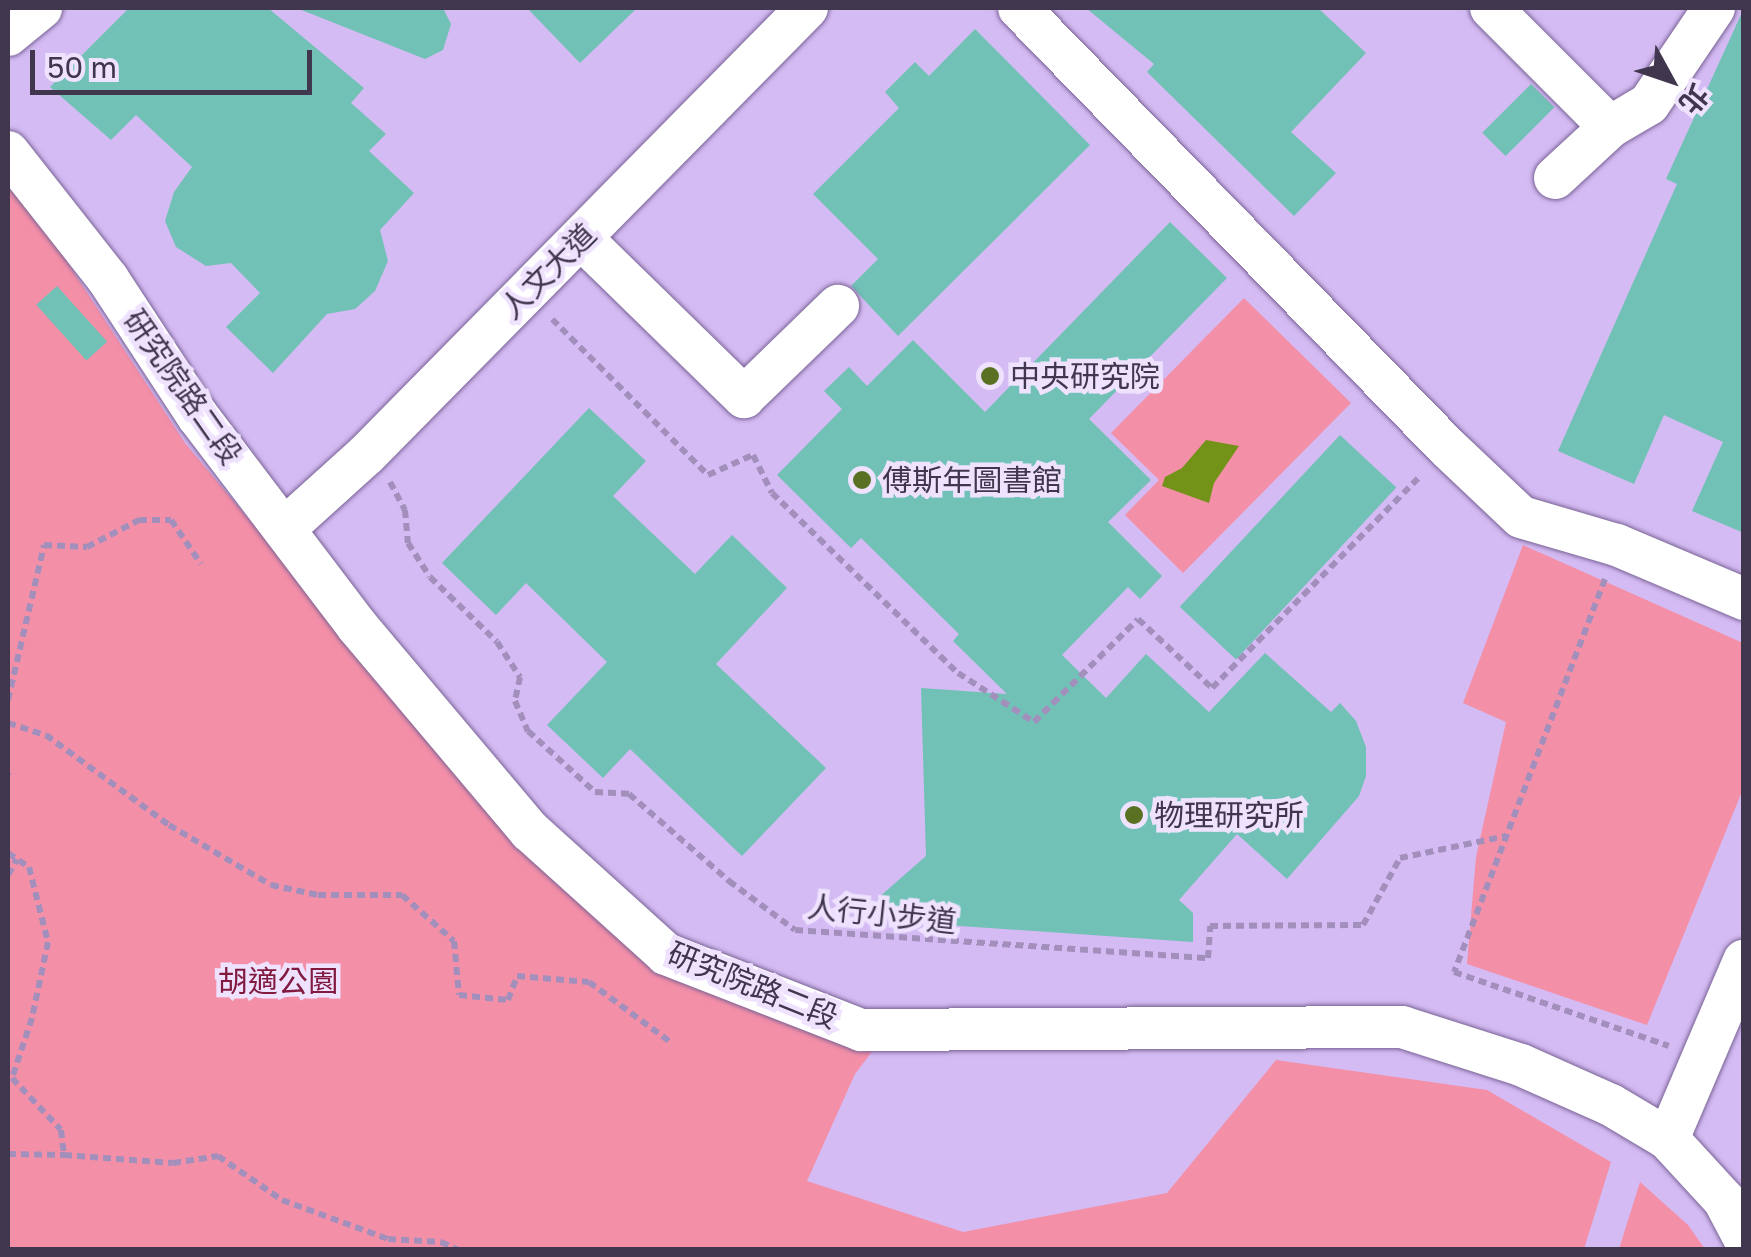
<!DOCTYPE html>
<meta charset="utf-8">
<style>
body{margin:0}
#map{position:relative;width:1751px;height:1257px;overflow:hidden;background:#d4bbf3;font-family:"Golos Text","Noto Sans TC",sans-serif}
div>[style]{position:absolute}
.green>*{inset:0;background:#f48fa8}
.water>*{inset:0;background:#729318}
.building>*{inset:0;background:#71c1b6;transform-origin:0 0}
.path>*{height:6px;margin-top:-3px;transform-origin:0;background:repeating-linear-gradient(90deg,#a38fbc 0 8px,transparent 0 13px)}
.roads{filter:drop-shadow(0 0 2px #796395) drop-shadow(0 0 2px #796395)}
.minor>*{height:42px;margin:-21px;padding:0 21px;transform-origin:21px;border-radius:21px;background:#fff}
.dots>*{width:28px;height:28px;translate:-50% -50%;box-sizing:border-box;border:5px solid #eee2ff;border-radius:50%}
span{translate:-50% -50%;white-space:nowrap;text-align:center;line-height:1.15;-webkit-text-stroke:9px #eee2ff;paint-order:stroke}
.street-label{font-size:30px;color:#40364d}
.poi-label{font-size:30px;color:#40364d}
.left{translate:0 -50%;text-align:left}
.park-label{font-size:30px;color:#821a40}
.frame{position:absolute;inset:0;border:10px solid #40364d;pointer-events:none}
.north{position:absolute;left:1621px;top:30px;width:100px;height:100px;-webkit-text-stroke:8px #eee2ff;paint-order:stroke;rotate:130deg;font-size:28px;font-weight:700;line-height:40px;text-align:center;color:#40364d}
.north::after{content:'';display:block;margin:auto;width:35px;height:45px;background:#40364d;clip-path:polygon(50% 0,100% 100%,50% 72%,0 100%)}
.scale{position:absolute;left:30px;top:50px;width:282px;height:45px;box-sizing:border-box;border:5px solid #40364d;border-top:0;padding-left:12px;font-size:30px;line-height:35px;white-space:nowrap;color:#40364d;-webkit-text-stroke:8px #eee2ff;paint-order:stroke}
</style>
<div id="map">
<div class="green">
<i style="clip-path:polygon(8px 171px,185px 443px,374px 668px,652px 966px,877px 1045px,855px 1074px,807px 1181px,963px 1232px,1167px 1193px,1276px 1060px,1487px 1090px,1611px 1162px,1584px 1249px,8px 1249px)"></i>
<i style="clip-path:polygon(1244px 298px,1351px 403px,1183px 573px,1125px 515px,1159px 480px,1111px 433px)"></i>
<i style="clip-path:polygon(1523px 545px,1743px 643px,1743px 789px,1647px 1025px,1467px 964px,1476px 857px,1506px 722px,1463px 703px)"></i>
<i style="clip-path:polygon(1640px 1182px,1688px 1225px,1705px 1249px,1619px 1249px)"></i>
</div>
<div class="water">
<i style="clip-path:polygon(1206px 440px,1239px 446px,1214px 483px,1209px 503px,1162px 486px,1165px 477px,1182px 468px)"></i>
</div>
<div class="building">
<i style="clip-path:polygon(129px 8px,268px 8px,364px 88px,351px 103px,386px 134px,369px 151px,414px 193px,380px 230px,388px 261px,375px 291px,355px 309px,327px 314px,273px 373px,226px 327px,260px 293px,231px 263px,206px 266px,176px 247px,165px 221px,174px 192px,192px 167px,136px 115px,111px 140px,50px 87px)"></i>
<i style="clip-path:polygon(443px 8px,451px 24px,443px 50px,425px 59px,299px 9px)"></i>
<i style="clip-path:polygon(527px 8px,637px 8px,580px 63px)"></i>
<i style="clip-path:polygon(1086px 8px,1318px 8px,1366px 53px,1291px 132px,1336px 173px,1294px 216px,1147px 72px,1154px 64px)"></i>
<i style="clip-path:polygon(1744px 8px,1744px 533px,1692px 511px,1723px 442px,1664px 415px,1634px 484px,1558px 451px,1677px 184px,1666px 179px)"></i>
<i style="clip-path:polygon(975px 29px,1090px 145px,898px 336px,851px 286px,878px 259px,813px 194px,899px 108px,885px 92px,915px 62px,929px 76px)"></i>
<i style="left:1531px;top:84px;width:33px;height:69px;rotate:45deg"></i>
<i style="clip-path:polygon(1170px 222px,1227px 278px,1089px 419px,1151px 480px,1108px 522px,1162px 576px,1140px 599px,1128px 587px,1062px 655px,1106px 698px,1146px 654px,1209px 712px,1265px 653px,1331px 712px,1340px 703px,1356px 721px,1366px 747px,1366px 776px,1359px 796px,1287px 879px,1237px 834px,1179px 900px,1193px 913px,1193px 942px,902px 922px,877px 916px,884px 905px,877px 899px,926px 856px,921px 688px,1007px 694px,953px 641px,959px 634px,861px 538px,851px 548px,777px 475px,842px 409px,824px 391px,849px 367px,867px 386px,913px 340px,985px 412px)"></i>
<i style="left:57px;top:286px;width:75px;height:28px;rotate:48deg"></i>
<i style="clip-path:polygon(589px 408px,646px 461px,613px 496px,695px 574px,732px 535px,787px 588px,716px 664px,826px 768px,742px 856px,630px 749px,603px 778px,547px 725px,607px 662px,526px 583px,496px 615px,442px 563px)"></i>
<i style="left:1340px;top:435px;width:77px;height:235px;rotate:43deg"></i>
</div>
<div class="path">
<i style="left:552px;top:319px;width:221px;rotate:45deg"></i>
<i style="left:708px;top:475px;width:49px;rotate:-24deg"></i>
<i style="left:753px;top:455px;width:42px;rotate:63.4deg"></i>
<i style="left:772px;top:493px;width:259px;rotate:44.1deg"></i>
<i style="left:958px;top:673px;width:90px;rotate:32.8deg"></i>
<i style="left:1034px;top:722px;width:146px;rotate:-44.7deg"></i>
<i style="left:1138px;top:619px;width:101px;rotate:43deg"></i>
<i style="left:1212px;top:688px;width:297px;rotate:-45.5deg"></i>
<i style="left:390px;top:482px;width:32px;rotate:62deg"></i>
<i style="left:405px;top:510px;width:33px;rotate:85deg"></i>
<i style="left:408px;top:543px;width:40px;rotate:57.1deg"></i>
<i style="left:430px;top:577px;width:93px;rotate:44.1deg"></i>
<i style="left:497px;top:642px;width:42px;rotate:56.7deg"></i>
<i style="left:520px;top:677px;width:25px;rotate:102deg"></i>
<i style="left:515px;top:701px;width:33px;rotate:67deg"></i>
<i style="left:528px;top:731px;width:91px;rotate:42.3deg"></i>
<i style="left:595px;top:792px;width:34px;rotate:3deg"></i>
<i style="left:629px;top:794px;width:133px;rotate:41deg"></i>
<i style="left:729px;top:881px;width:82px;rotate:36.6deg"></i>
<i style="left:795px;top:930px;width:414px;rotate:3.9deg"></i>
<i style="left:1208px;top:958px;width:32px;rotate:-86deg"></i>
<i style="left:1210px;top:926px;width:153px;rotate:-0.4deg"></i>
<i style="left:1363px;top:925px;width:77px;rotate:-61.1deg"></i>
<i style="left:1400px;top:858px;width:108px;rotate:-11.7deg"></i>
<i style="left:1605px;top:579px;width:421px;rotate:111deg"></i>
<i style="left:1454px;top:972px;width:227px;rotate:19deg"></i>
<i style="left:8px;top:700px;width:159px;rotate:-76.9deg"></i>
<i style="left:44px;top:545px;width:43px;rotate:2.7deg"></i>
<i style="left:87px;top:547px;width:59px;rotate:-27.4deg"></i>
<i style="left:139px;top:520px;width:32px"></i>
<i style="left:171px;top:520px;width:53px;rotate:55.7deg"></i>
<i style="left:8px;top:723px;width:40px;rotate:18deg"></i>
<i style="left:46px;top:735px;width:152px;rotate:36.2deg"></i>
<i style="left:169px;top:825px;width:118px;rotate:30.5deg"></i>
<i style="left:271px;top:885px;width:48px;rotate:12deg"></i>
<i style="left:318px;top:895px;width:84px"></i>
<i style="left:402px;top:895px;width:69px;rotate:41.5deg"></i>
<i style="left:454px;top:941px;width:54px;rotate:84.7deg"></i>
<i style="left:459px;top:995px;width:49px;rotate:5.8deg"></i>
<i style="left:508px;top:1000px;width:26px;rotate:-69deg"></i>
<i style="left:517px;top:976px;width:72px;rotate:4.8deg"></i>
<i style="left:589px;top:982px;width:104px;rotate:36.4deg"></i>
<i style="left:8px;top:773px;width:2px;rotate:90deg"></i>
<i style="left:8px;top:853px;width:25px;rotate:34deg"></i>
<i style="left:29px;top:867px;width:77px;rotate:75.8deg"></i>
<i style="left:48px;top:942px;width:78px;rotate:101.9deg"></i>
<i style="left:32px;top:1018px;width:63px;rotate:108.4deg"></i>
<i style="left:12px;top:1078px;width:71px;rotate:46.7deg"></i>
<i style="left:61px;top:1130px;width:25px;rotate:83deg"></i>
<i style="left:64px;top:1155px;width:109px;rotate:4.2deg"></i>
<i style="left:173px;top:1163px;width:46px;rotate:-8.8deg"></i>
<i style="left:218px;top:1156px;width:78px;rotate:34.5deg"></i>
<i style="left:282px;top:1200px;width:113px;rotate:20.2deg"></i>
<i style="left:388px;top:1239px;width:53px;rotate:3.2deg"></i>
<i style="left:441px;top:1242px;width:20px;rotate:24deg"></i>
<i style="left:8px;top:875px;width:18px;rotate:-61deg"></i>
<i style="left:8px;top:1154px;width:56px;rotate:1deg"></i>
</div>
<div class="roads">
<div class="minor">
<i style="left:1019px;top:8px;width:615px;rotate:45.73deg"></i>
<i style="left:1448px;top:448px;width:100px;rotate:43.4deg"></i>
<i style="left:1521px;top:517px;width:100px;rotate:16.3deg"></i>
<i style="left:1617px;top:545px;width:138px;rotate:23deg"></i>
<i style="left:1491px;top:8px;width:168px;rotate:45deg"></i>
<i style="left:8px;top:35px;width:43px;rotate:-39.3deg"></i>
<i style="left:8px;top:152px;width:162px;rotate:51.8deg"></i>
<i style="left:108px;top:279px;width:163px;rotate:56.8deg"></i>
<i style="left:197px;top:415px;width:266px;rotate:52.8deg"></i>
<i style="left:358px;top:627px;width:267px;rotate:49.9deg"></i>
<i style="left:530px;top:831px;width:183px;rotate:42.1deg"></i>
<i style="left:666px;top:954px;width:209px;rotate:21.3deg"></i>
<i style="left:861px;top:1030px;width:541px;rotate:-0.32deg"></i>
<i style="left:1402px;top:1027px;width:125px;rotate:17.7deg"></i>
<i style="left:1521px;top:1065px;width:98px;rotate:24deg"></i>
<i style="left:1611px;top:1105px;width:66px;rotate:30.8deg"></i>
<i style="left:1668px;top:1139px;width:83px;rotate:47.4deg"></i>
<i style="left:1724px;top:1200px;width:43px;rotate:62.2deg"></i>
<i style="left:1555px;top:178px;width:75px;rotate:-42.8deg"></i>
<i style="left:1610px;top:127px;width:45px;rotate:-30.5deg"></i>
<i style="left:1649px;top:104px;width:116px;rotate:-55.9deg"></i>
<i style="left:581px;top:238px;width:228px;rotate:44.3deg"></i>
<i style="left:744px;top:397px;width:131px;rotate:-44.1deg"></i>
<i style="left:284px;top:529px;width:110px;rotate:-42.1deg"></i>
<i style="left:366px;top:455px;width:628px;rotate:-45.39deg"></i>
<i style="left:1668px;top:1139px;width:194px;rotate:-66.9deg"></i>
</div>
</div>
<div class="dots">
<i style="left:990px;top:376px;background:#5a7123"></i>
<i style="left:862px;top:480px;background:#5a7123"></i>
<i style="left:1134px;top:815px;background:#5a7123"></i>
</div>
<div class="street-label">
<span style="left:548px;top:271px;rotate:-45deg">人文大道</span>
<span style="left:183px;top:387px;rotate:55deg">研究院路二段</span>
<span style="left:882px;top:914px;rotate:6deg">人行小步道</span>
<span style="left:753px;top:985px;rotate:22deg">研究院路二段</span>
</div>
<div class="poi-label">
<span class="left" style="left:1010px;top:376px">中央研究院</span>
<span class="left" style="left:882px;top:480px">傅斯年圖書館</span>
<span class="left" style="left:1154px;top:815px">物理研究所</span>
</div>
<div class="park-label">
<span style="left:278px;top:981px">胡適公園</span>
</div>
<div class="frame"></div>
<div class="north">北</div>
<div class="scale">50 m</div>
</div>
